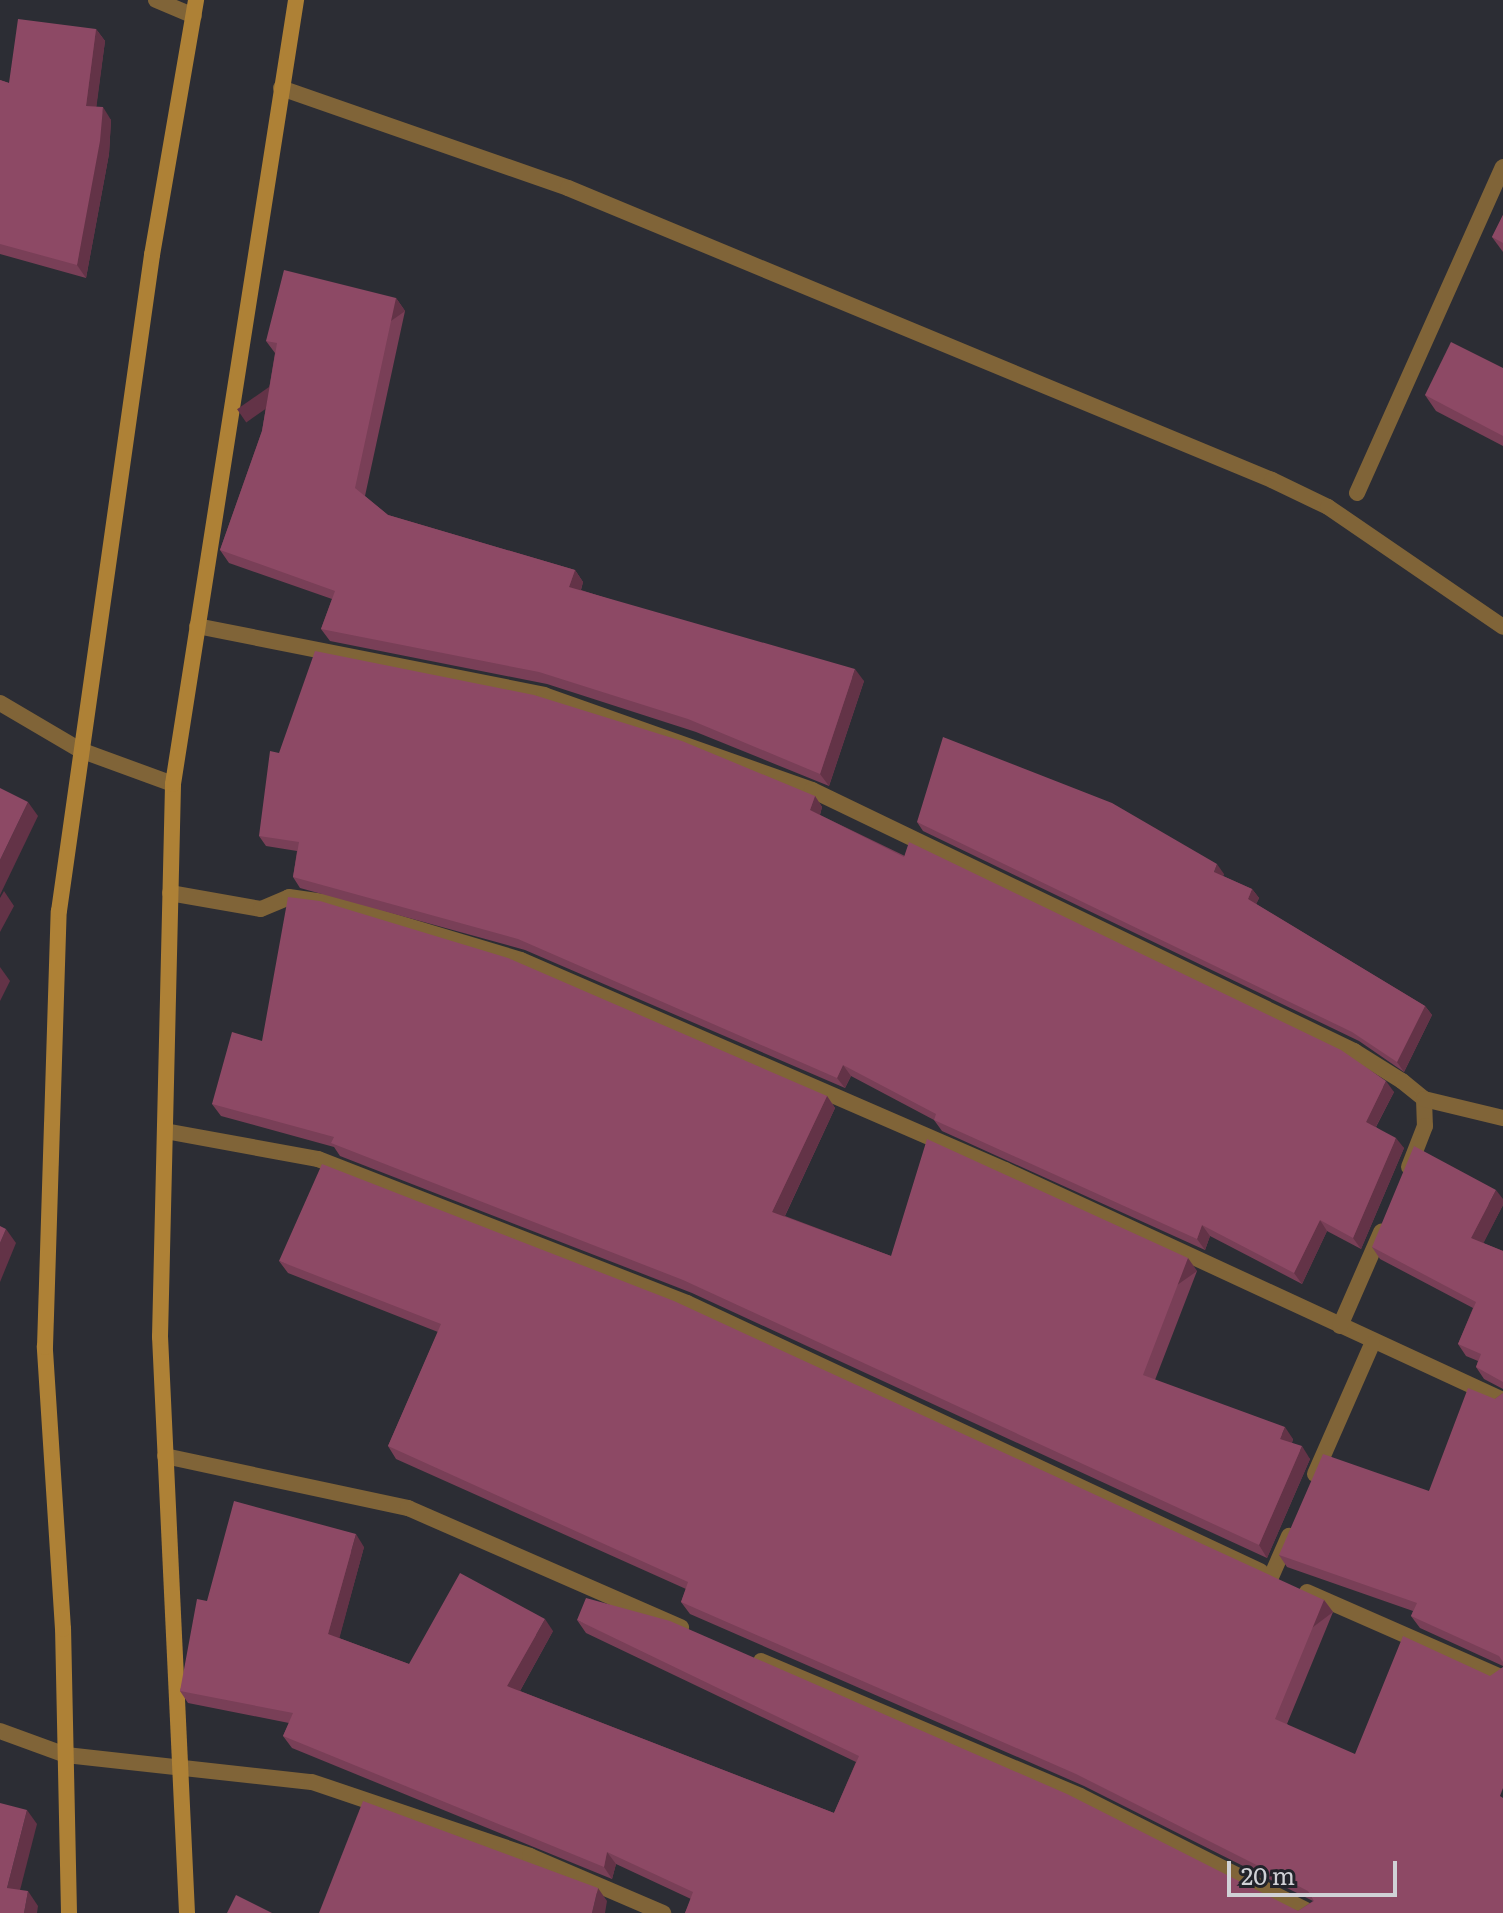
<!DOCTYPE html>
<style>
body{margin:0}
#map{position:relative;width:1503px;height:1913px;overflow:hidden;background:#2c2d34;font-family:Literata,serif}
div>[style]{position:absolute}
.minor>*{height:16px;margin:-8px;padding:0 8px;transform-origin:8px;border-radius:8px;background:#806438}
.secondary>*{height:16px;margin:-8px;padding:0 8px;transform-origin:8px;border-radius:8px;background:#ae8136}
.wall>*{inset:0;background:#793f57}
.shaded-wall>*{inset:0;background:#633347;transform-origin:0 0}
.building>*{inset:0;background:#8d4965}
span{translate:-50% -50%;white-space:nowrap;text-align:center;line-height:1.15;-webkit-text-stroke:6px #22232a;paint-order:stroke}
.scale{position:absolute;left:1227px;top:1861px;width:170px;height:36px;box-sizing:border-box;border:4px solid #d0d1d6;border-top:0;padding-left:10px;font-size:24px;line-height:28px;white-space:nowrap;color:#d0d1d6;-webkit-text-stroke:6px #22232a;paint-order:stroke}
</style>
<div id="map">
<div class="minor">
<i style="left:156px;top:0;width:41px;rotate:22.8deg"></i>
<i style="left:281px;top:88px;width:304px;rotate:19.2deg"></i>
<i style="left:568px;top:188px;width:762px;rotate:22.53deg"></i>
<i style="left:1272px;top:480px;width:62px;rotate:25.7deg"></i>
<i style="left:1328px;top:507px;width:212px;rotate:34.4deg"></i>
<i style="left:1357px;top:493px;width:357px;rotate:-65.9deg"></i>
<i style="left:197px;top:626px;width:354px;rotate:11.2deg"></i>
<i style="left:544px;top:695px;width:284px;rotate:19.5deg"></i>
<i style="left:812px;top:790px;width:602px;rotate:25.71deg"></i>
<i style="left:1354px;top:1051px;width:57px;rotate:32deg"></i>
<i style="left:1402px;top:1081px;width:28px;rotate:39deg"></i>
<i style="left:1424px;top:1099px;width:27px;rotate:88deg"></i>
<i style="left:1425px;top:1126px;width:44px;rotate:111.3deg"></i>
<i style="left:0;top:703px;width:93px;rotate:30.4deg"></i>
<i style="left:80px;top:750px;width:99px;rotate:20.1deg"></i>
<i style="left:170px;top:893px;width:92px;rotate:10deg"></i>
<i style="left:261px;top:909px;width:30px;rotate:-23deg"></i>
<i style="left:289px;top:897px;width:42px;rotate:8.1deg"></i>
<i style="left:331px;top:903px;width:198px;rotate:16.7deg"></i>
<i style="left:521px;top:960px;width:528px;rotate:23.46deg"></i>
<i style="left:1005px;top:1170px;width:549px;rotate:24.79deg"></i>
<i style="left:1424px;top:1099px;width:81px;rotate:13.5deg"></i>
<i style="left:165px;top:1131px;width:156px;rotate:10.4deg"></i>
<i style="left:318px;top:1159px;width:396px;rotate:21.3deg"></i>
<i style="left:687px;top:1303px;width:633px;rotate:25.07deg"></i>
<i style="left:1340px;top:1326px;width:103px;rotate:-66.4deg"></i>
<i style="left:165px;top:1456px;width:249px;rotate:12.1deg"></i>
<i style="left:408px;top:1508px;width:298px;rotate:23.6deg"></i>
<i style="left:1315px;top:1474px;width:142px;rotate:-66.3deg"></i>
<i style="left:1271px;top:1577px;width:45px;rotate:-66.3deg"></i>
<i style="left:1307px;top:1592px;width:214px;rotate:23.7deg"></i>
<i style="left:761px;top:1661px;width:346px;rotate:22.9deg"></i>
<i style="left:1080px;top:1796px;width:260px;rotate:26.8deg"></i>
<i style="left:0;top:1731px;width:70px;rotate:20deg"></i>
<i style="left:66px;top:1755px;width:247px;rotate:6.3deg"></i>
<i style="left:312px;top:1782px;width:230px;rotate:18.7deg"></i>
<i style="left:530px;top:1856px;width:145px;rotate:23.2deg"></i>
</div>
<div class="secondary">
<i style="left:69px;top:1913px;width:284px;rotate:-91.2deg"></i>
<i style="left:63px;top:1629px;width:283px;rotate:-93.7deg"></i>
<i style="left:45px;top:1347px;width:436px;rotate:-88.2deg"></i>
<i style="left:59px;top:911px;width:663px;rotate:-81.93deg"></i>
<i style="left:152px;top:255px;width:259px;rotate:-80.2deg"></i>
<i style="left:187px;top:1913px;width:577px;rotate:-92.68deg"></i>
<i style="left:160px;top:1337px;width:553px;rotate:-88.65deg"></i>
<i style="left:173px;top:784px;width:794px;rotate:-81.08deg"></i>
</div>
<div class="wall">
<i style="clip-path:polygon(96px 29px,105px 41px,96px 107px,111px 120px,109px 154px,86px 278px,0 254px,0 80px,9px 83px)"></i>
<i style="clip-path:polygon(1503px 215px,1503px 252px,1492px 237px)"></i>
<i style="clip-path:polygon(396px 298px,405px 311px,365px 496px,388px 515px,575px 570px,583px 582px,581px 590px,864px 681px,829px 786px,696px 732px,547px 684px,330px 641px,321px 629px,332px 599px,229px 563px,220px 550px,262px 431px,275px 353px,266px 341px)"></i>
<i style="clip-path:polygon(1503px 368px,1503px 446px,1436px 411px,1425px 395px)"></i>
<i style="clip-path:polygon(815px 796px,822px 807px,820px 815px,1394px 1092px,1376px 1127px,1404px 1148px,1361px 1249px,1327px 1231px,1302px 1284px,1210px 1236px,1205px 1250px,942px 1131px,934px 1120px,851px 1076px,845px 1088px,525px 950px,300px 888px,293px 877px,297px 851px,266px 846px,259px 836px)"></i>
<i style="clip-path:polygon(917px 822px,1224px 874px,1223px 876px,1252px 889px,1259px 898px,1256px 904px,1425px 1006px,1432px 1015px,1404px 1072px,1359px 1041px,923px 831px)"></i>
<i style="clip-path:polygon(262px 1041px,827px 1096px,835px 1108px,785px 1216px,891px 1256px,1197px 1271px,1155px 1380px,1293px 1439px,1292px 1443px,1310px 1459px,1267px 1558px,692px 1293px,340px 1156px,334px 1147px,221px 1116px,212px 1104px)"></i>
<i style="clip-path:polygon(1503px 1199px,1503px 1205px,1483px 1243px,1503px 1251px,1503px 1389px,1484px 1379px,1476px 1367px,1478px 1361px,1466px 1356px,1458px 1344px,1473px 1308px,1380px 1259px,1372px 1247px)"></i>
<i style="clip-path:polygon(279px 1261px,1324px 1600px,1333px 1612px,1287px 1724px,1503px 1913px,685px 1913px,691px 1899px,616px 1864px,612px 1879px,292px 1748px,283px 1736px,289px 1723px,188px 1703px,180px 1691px,207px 1601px,364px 1547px,339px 1638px,409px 1664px,553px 1631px,520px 1691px,834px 1813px,856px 1762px,586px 1633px,577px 1620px,1298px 1911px,1313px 1901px,1084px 1786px,690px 1614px,681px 1602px,686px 1589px,396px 1459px,388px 1446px,438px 1332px,288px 1273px)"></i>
<i style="clip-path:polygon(1503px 1393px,1503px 1666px,1420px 1628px,1411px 1616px,1413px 1611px,1287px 1567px,1279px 1555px,1429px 1491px,1495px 1399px)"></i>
</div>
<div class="shaded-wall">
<i style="clip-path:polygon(96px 29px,105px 41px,95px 118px,86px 106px)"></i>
<i style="clip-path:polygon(103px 107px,111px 120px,109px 154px,86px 278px,77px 265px)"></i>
<i style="left:396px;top:298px;width:16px;height:194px;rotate:55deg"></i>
<i style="clip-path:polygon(575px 570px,583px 582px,578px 600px,569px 587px)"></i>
<i style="clip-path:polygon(855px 669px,864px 681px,829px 786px,820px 774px)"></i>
<i style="clip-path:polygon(815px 796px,822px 807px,818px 821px,810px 810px)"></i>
<i style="clip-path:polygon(28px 802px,38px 816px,0 895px,0 860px)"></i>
<i style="clip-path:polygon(1217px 864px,1224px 874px,1220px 882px,1214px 872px)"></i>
<i style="clip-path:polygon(1252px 889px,1259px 898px,1254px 909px,1248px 899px)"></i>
<i style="clip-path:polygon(4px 891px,14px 906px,0 932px,0 898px)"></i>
<i style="clip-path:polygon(0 967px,10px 981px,0 1001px)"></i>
<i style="clip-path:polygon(1425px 1006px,1432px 1015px,1404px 1072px,1397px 1062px)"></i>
<i style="clip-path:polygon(843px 1065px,851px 1076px,845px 1088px,837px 1078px)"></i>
<i style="clip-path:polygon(1386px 1081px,1394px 1092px,1373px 1132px,1366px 1122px)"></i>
<i style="clip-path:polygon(827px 1096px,835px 1108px,781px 1224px,772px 1212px)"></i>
<i style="clip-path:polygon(1396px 1138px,1404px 1148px,1361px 1249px,1353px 1238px)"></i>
<i style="clip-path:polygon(1496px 1190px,1503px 1199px,1503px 1205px,1480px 1250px,1471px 1238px)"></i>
<i style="clip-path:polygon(1320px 1220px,1327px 1231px,1302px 1284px,1294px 1273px)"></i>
<i style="clip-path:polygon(1202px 1225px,1210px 1236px,1205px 1250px,1197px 1239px)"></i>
<i style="clip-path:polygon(6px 1229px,16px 1243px,0 1282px,0 1243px)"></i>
<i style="left:1188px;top:1258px;width:16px;height:125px;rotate:55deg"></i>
<i style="clip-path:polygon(1285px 1427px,1293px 1439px,1289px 1451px,1280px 1439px)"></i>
<i style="clip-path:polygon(1302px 1446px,1310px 1459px,1267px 1558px,1259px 1545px)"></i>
<i style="clip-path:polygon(356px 1534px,364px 1547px,337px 1647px,328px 1634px)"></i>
<i style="left:1324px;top:1600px;width:15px;height:129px;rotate:53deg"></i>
<i style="clip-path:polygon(545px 1619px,553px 1631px,516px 1698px,507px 1686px)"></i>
<i style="clip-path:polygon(27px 1810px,37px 1824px,17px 1902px,7px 1888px)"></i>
<i style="clip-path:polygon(607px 1852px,616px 1864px,612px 1879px,604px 1867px)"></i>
<i style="clip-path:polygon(598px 1888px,607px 1901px,605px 1913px,592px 1913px)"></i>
<i style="clip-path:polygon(28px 1891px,38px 1906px,37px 1913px,24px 1913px)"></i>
</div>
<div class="building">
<i style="clip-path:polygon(18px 19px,96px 29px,86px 106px,103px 107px,100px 141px,77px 265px,0 244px,0 80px,9px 83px)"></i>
<i style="clip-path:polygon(1503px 215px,1503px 243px,1492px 237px)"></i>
<i style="clip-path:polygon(284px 270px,396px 298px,355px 488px,388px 515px,575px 570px,569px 587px,855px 669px,820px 774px,688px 719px,539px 672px,321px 629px,335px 591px,220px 550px,262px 431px,277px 343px,266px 341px)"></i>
<i style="clip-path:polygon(1451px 342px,1503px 368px,1503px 436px,1425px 395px)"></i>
<i style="clip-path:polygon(315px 651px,534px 695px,682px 741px,815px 796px,810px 810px,904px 857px,909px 842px,1341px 1050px,1386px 1081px,1366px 1122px,1396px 1138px,1353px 1238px,1320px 1220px,1294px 1273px,1202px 1225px,1197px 1239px,934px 1120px,936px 1114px,843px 1065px,837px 1078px,518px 939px,293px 877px,299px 842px,259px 836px,270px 751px,279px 753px)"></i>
<i style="clip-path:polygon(943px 737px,1112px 803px,1217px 864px,1214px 872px,1252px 889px,1248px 899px,1425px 1006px,1397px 1062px,1352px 1032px,917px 822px)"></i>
<i style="clip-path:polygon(0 788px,28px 802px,0 860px)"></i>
<i style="clip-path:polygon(288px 897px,320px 901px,508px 958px,827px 1096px,772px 1212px,891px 1256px,927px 1139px,1188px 1258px,1143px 1375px,1285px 1427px,1280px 1439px,1302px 1446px,1259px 1545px,683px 1280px,331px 1143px,334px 1137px,212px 1104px,232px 1032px,262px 1041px)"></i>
<i style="clip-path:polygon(1414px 1146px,1496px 1190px,1471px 1238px,1503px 1251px,1503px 1382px,1476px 1367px,1481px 1354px,1458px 1344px,1476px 1302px,1372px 1247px)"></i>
<i style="clip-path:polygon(322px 1164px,674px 1301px,1324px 1600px,1275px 1719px,1355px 1754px,1403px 1636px,1490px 1676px,1503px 1667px,1503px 1788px,1500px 1796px,1503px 1798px,1503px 1913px,685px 1913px,693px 1892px,607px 1852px,604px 1867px,283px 1736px,293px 1713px,180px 1691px,197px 1599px,207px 1601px,234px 1501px,356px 1534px,328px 1634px,409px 1664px,460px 1573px,545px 1619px,507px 1686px,834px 1813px,859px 1756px,577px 1620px,586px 1598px,670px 1621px,1067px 1794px,1298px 1911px,1314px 1901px,1308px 1891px,1076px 1774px,681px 1602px,688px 1582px,388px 1446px,441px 1324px,279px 1261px)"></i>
<i style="clip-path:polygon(0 1226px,6px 1229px,0 1243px)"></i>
<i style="clip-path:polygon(1468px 1388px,1495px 1399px,1503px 1393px,1503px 1662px,1499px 1656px,1411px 1616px,1417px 1603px,1279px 1555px,1323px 1454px,1429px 1491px)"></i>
<i style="clip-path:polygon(363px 1801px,598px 1888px,592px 1913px,319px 1913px)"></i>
<i style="clip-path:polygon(0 1803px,27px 1810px,7px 1888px,28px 1891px,24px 1913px,0 1913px)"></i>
<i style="clip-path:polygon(236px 1895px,272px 1913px,227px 1913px)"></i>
</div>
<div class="scale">20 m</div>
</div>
